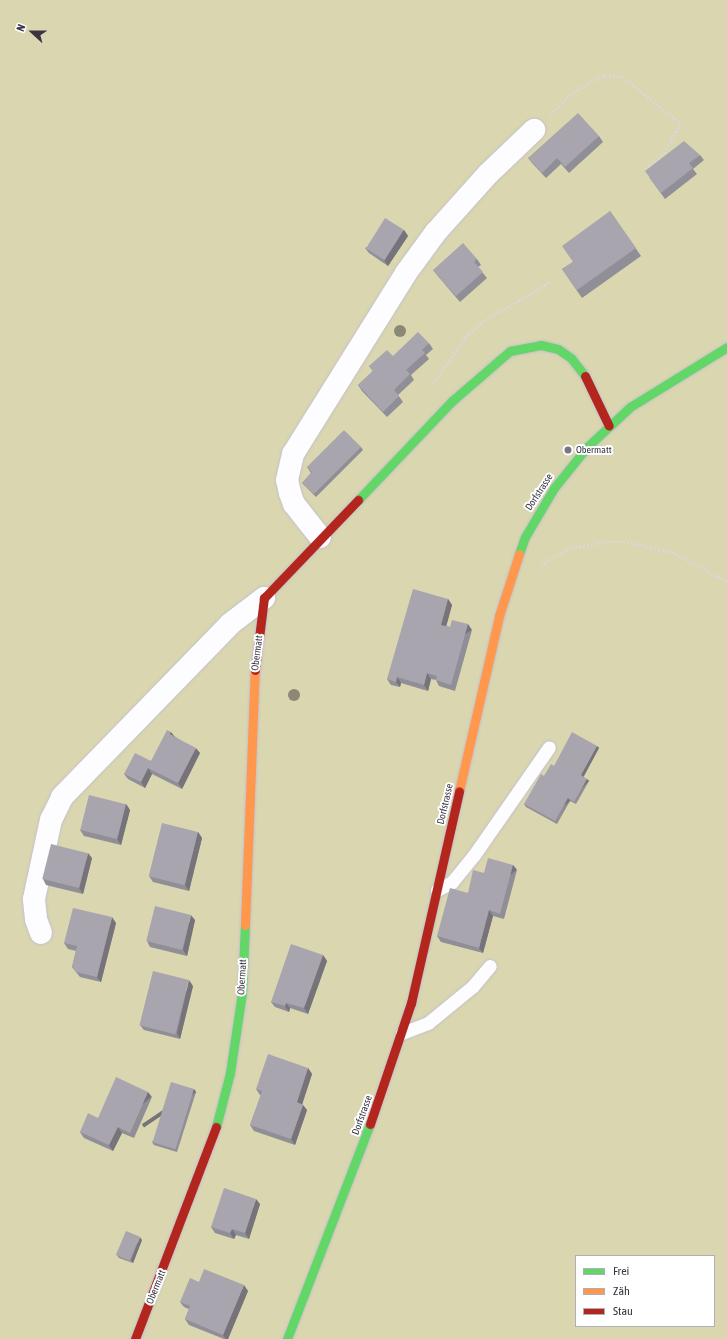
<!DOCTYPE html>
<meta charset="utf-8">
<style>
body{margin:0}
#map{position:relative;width:727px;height:1339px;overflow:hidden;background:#f0edf8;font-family:"Asap Condensed",sans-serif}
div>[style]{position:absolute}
.green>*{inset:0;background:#d9d6b0}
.path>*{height:2.5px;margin-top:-1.25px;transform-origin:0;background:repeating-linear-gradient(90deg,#d8d7da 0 2px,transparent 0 4px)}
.roads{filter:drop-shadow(0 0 1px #c4c0cc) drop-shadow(0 0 1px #c4c0cc)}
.lane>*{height:13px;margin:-6.5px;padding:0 6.5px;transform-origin:6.5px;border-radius:6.5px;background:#fdfcfe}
.street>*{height:22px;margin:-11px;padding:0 11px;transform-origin:11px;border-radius:11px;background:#fdfcfe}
.fast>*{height:9px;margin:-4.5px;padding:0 4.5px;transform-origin:4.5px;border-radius:4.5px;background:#63d668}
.slow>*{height:9px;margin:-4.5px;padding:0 4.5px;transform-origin:4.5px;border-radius:4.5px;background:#ff974d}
.jam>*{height:9px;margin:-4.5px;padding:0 4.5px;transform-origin:4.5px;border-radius:4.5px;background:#b3261e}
.trees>*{width:12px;height:12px;margin:-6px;border-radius:50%;background:#8b8975}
.wall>*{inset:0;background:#908e96}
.shaded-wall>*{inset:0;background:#76747a;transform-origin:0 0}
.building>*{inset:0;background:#a8a5af;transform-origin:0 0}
.dots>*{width:11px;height:11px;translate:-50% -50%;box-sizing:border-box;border:2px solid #fff;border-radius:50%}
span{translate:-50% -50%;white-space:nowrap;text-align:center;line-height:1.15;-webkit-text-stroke:4px #fff;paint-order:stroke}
.poi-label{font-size:10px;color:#393542}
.left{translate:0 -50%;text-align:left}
.street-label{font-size:10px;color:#393542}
.legend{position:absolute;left:575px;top:1255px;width:140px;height:72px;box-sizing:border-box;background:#fff;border:1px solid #b0aeb3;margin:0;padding:5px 7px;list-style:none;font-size:12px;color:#393542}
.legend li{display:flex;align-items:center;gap:8px;height:20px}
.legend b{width:20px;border:1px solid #b0aeb3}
.north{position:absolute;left:12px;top:12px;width:40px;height:40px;-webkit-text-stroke:3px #fff;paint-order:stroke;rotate:291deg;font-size:11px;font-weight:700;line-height:16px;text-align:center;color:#393542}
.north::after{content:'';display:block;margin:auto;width:14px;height:18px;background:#393542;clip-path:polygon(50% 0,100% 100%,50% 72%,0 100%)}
</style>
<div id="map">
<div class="green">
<i style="clip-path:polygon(evenodd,0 0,727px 0,727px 1339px,0 1339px,0 0,576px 1256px,714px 1256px,714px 1326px,576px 1326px,576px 1256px)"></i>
</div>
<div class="path">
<i style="left:550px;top:115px;width:28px;rotate:-45deg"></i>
<i style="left:570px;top:95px;width:25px;rotate:-34deg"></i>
<i style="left:591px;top:81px;width:15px;rotate:-23deg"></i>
<i style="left:605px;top:75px;width:17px;rotate:3deg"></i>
<i style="left:622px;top:76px;width:76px;rotate:39.1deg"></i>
<i style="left:681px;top:124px;width:41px;rotate:121deg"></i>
<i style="left:660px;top:159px;width:17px;rotate:144deg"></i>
<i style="left:433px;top:384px;width:61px;rotate:-55deg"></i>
<i style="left:468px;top:334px;width:20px;rotate:-41deg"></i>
<i style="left:483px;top:321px;width:55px;rotate:-29.4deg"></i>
<i style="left:531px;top:294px;width:23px;rotate:-34deg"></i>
<i style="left:541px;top:566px;width:11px;rotate:-41deg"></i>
<i style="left:549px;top:559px;width:25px;rotate:-27deg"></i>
<i style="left:571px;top:548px;width:33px;rotate:-11deg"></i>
<i style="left:603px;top:542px;width:24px"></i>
<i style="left:627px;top:542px;width:46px;rotate:12.5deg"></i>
<i style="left:672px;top:552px;width:62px;rotate:27.8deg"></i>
</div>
<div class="roads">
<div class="lane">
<i style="left:437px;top:890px;width:17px;rotate:-28deg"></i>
<i style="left:452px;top:882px;width:35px;rotate:-51deg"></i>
<i style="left:474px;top:855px;width:131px;rotate:-55.2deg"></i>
<i style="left:402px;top:1033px;width:28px;rotate:-21deg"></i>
<i style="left:428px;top:1023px;width:58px;rotate:-39.4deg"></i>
<i style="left:473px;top:986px;width:26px;rotate:-50deg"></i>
</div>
<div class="street">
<i style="left:320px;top:537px;width:42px;rotate:-128.2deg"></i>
<i style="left:294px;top:504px;width:12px;rotate:-110deg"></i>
<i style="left:290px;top:493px;width:13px;rotate:-103deg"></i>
<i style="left:287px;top:480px;width:27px;rotate:-77deg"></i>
<i style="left:293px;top:454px;width:213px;rotate:-58deg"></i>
<i style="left:406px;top:273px;width:51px;rotate:-53.8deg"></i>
<i style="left:436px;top:232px;width:78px;rotate:-48.1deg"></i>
<i style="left:488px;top:174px;width:64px;rotate:-43.7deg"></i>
<i style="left:41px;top:933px;width:15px;rotate:-110deg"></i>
<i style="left:36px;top:919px;width:20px;rotate:-96deg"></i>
<i style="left:34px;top:899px;width:81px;rotate:-77.9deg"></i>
<i style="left:51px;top:820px;width:25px;rotate:-64deg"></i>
<i style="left:62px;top:797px;width:241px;rotate:-45.8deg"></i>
<i style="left:230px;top:624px;width:43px;rotate:-37.4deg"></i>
</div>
<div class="fast">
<i style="left:358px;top:500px;width:137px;rotate:-46.5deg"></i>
<i style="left:452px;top:401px;width:77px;rotate:-40.8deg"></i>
<i style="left:510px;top:351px;width:32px;rotate:-11deg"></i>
<i style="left:541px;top:345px;width:17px;rotate:13deg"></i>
<i style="left:558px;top:349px;width:16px;rotate:35deg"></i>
<i style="left:571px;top:358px;width:23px;rotate:52deg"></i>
<i style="left:519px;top:554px;width:18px;rotate:-71deg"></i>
<i style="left:525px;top:537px;width:57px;rotate:-59.4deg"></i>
<i style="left:554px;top:488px;width:53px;rotate:-51.2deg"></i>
<i style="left:587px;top:447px;width:59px;rotate:-42.9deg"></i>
<i style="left:630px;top:407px;width:114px;rotate:-31.7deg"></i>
<i style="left:216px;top:1127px;width:56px;rotate:-75.5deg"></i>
<i style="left:230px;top:1073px;width:81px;rotate:-81.5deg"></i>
<i style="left:242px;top:993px;width:68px;rotate:-87.5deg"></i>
<i style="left:287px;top:1339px;width:230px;rotate:-68.9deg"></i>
</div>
<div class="slow">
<i style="left:459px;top:791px;width:180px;rotate:-77.1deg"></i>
<i style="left:499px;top:616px;width:65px;rotate:-72.1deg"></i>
<i style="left:245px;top:925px;width:255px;rotate:-87.8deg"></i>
</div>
<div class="jam">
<i style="left:585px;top:376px;width:55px;rotate:64.4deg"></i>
<i style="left:255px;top:670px;width:73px;rotate:-82.9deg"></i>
<i style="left:264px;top:598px;width:136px;rotate:-46.2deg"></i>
<i style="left:370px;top:1124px;width:128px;rotate:-71.3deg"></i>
<i style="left:411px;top:1003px;width:217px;rotate:-77.2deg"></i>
<i style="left:135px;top:1339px;width:227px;rotate:-69.1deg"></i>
</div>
</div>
<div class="trees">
<i style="left:400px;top:331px"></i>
<i style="left:294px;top:695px"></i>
</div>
<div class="wall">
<i style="clip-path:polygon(599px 136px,603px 142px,569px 173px,561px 164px,546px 178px,532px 163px,528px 158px)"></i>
<i style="clip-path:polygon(700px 155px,704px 160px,693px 169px,697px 174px,665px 199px,649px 177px)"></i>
<i style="clip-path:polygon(610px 211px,641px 256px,582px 298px,562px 269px,573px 262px)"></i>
<i style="clip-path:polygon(404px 230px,408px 236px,388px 266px,369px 253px,365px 248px)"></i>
<i style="clip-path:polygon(477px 259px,481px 265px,478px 267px,487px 278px,460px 302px,437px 275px,433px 270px)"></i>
<i style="clip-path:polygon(429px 343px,433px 349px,426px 355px,429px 359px,411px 375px,414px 380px,398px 395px,403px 402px,387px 417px,362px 391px,358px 385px,373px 371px,369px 366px,393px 356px)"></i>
<i style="clip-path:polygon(361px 447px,363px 450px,316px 497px,302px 483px,311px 473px,307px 467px)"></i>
<i style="clip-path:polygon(448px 599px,452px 605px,446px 626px,450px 627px,472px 630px,455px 691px,439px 686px,436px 680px,431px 679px,428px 691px,401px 683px,400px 687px,391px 685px,387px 679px)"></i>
<i style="clip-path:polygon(174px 736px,200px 753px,182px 789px,152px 774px,145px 788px,128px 779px,124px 774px,151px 761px)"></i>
<i style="clip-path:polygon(597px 746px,599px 748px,583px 777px,589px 781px,576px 804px,570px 801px,557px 824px,526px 807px,524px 804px,544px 776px,554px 766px)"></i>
<i style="clip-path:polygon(126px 804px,130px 810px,121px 845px,84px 836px,80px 830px)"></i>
<i style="clip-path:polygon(198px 832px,202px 838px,189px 891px,153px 882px,149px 876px)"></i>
<i style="clip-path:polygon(92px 858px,83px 894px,46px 885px,43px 879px)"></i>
<i style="clip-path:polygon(513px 865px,517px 870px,504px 919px,493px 916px,483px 953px,441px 942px,437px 936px,468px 893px,484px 873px)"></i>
<i style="clip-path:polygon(195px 920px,187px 956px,150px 947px,147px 941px)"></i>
<i style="clip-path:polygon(116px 923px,101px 982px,80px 977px,72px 967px,76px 951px,68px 949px,64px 943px)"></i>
<i style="clip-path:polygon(323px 955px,327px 961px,308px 1014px,290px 1008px,289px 1012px,275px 1007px,271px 1002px)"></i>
<i style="clip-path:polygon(193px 986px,180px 1039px,144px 1030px,140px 1025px)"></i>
<i style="clip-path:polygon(308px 1068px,312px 1074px,302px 1104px,307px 1110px,295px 1145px,254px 1131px,250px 1125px,261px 1095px,260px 1095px,256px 1089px)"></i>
<i style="clip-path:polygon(194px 1089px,196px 1092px,177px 1152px,154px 1145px,152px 1142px)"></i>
<i style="clip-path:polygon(152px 1097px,134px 1138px,122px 1133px,113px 1151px,84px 1138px,80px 1132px,98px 1118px)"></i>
<i style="clip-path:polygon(260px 1204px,249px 1239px,236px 1235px,234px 1239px,215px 1233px,211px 1227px)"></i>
<i style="clip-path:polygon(142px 1240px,133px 1263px,119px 1258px,117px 1255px)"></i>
<i style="clip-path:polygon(199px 1282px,248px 1291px,228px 1339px,224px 1339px,189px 1325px,185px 1319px,189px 1309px,184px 1307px,180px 1302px)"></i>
</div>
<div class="shaded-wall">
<i style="clip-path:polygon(404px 230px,408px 236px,388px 266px,384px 260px)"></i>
<i style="clip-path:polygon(448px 599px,452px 605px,445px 631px,441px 625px)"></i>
<i style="left:468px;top:624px;width:7px;height:63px;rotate:56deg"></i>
<i style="clip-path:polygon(427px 673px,431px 679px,428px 691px,424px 685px)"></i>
<i style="clip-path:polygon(397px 677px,401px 683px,400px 687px,396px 682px)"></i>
<i style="clip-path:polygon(171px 732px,175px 737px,169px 734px)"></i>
<i style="clip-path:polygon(597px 746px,599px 748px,583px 778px,581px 775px)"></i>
<i style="clip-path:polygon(196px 748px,200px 753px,182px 789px,178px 783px)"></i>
<i style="clip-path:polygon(148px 768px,152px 774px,145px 788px,141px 782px)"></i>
<i style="left:587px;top:779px;width:3px;height:26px;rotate:45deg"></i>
<i style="left:568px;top:798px;width:4px;height:26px;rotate:56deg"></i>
<i style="clip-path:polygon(126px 804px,130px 810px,121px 845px,117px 839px)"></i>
<i style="clip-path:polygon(198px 832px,202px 838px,189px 891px,185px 885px)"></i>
<i style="clip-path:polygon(88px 853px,92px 858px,83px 894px,79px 888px)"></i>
<i style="left:513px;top:865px;width:6px;height:51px;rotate:51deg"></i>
<i style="clip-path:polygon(489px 910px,493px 916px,483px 953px,479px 948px)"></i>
<i style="clip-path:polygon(191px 915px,195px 920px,187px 956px,183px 950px)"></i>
<i style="clip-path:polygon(112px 917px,116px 923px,101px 982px,97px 977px)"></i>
<i style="clip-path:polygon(323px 955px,327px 961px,308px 1014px,304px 1008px)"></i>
<i style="clip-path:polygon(189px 980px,193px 986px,180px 1039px,177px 1033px)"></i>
<i style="clip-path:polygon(286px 1003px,290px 1008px,289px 1012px,285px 1006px)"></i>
<i style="clip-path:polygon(308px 1068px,312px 1074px,301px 1108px,297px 1102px)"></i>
<i style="left:194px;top:1089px;width:4px;height:63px;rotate:56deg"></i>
<i style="left:148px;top:1092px;width:6px;height:45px;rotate:51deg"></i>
<i style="clip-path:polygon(303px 1105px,307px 1110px,295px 1145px,291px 1139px)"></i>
<i style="clip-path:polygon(118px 1127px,122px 1133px,113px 1151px,109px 1145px)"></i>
<i style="clip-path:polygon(256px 1199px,260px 1204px,249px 1239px,245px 1233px)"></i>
<i style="clip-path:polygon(232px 1229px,236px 1235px,234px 1239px,230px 1233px)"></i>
<i style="clip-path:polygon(140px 1237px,142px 1240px,133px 1263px,131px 1260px)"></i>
<i style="clip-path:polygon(244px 1285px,248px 1291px,228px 1339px,226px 1339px,223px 1335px)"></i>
</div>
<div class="building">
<i style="clip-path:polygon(578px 113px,599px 136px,565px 167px,557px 158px,542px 173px,528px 158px)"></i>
<i style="clip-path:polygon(684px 141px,700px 155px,689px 163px,693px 168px,661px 193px,645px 171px)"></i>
<i style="clip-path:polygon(610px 211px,636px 248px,577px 290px,562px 269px,573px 262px,562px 246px)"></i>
<i style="left:385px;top:218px;width:22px;height:36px;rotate:32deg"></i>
<i style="clip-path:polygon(463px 243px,477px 259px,474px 262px,483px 272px,456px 296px,433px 270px)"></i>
<i style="clip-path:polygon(418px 332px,429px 343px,422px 350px,425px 353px,406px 370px,410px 374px,394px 390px,399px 396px,383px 412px,358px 385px,373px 371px,369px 366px,387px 350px,393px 356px)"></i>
<i style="clip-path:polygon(344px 430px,361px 447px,314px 494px,302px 483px,312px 472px,307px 467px)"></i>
<i style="clip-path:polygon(413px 589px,448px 599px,441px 625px,450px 627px,452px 620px,468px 624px,451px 685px,436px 680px,437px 676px,427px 673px,424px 685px,397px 677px,396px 682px,387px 679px)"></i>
<i style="clip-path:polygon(167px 730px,171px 732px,169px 734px,196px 748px,178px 783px,148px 768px,141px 782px,124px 774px,135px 753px,151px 761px)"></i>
<i style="clip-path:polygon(572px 732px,597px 746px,581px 775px,587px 779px,574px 802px,568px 798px,555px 821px,524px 804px,541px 774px,544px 776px,551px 764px,554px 766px)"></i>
<i style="left:89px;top:795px;width:38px;height:36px;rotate:14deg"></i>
<i style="left:162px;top:823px;width:37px;height:55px;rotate:14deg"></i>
<i style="left:51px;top:844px;width:38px;height:36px;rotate:14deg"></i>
<i style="clip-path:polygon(488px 858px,513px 865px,500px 914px,489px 910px,479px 948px,437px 936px,450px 888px,468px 893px,473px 870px,484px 873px)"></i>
<i style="left:155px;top:906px;width:37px;height:36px;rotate:14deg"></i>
<i style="clip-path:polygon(73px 908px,112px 917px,97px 977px,76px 972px,72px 967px,77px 946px,64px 943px)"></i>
<i style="clip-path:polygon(291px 944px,323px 955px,304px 1008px,286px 1003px,285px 1006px,271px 1002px)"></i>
<i style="left:153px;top:971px;width:37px;height:56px;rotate:14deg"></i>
<i style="clip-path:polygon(268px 1054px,308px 1068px,297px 1102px,303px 1105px,291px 1139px,250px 1125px,262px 1091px,256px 1089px)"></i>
<i style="clip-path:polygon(116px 1077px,148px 1092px,130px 1133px,118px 1127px,109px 1145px,80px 1132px,88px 1113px,98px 1118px)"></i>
<i style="left:171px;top:1082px;width:24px;height:63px;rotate:17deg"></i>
<i style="clip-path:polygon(224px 1188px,256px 1199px,245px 1233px,232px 1229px,230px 1233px,211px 1227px)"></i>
<i style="left:126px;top:1231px;width:15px;height:26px;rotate:23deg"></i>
<i style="clip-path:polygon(204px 1269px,244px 1285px,223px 1335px,185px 1319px,190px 1306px,180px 1302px,190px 1278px,199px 1282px)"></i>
</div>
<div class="dots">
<i style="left:568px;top:450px;background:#797582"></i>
</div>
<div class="poi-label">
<span class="left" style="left:576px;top:450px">Obermatt</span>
</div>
<div class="street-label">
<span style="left:539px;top:492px;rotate:-57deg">Dorfstrasse</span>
<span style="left:257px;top:653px;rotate:-83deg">Obermatt</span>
<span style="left:445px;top:804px;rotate:-77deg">Dorfstrasse</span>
<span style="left:242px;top:977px;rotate:-87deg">Obermatt</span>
<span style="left:362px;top:1115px;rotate:-70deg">Dorfstrasse</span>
<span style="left:156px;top:1287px;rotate:-68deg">Obermatt</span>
</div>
<ul class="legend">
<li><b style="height:5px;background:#63d668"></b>Frei</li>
<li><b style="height:5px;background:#ff974d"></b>Zäh</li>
<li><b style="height:5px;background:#b3261e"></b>Stau</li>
</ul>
<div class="north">N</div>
</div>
